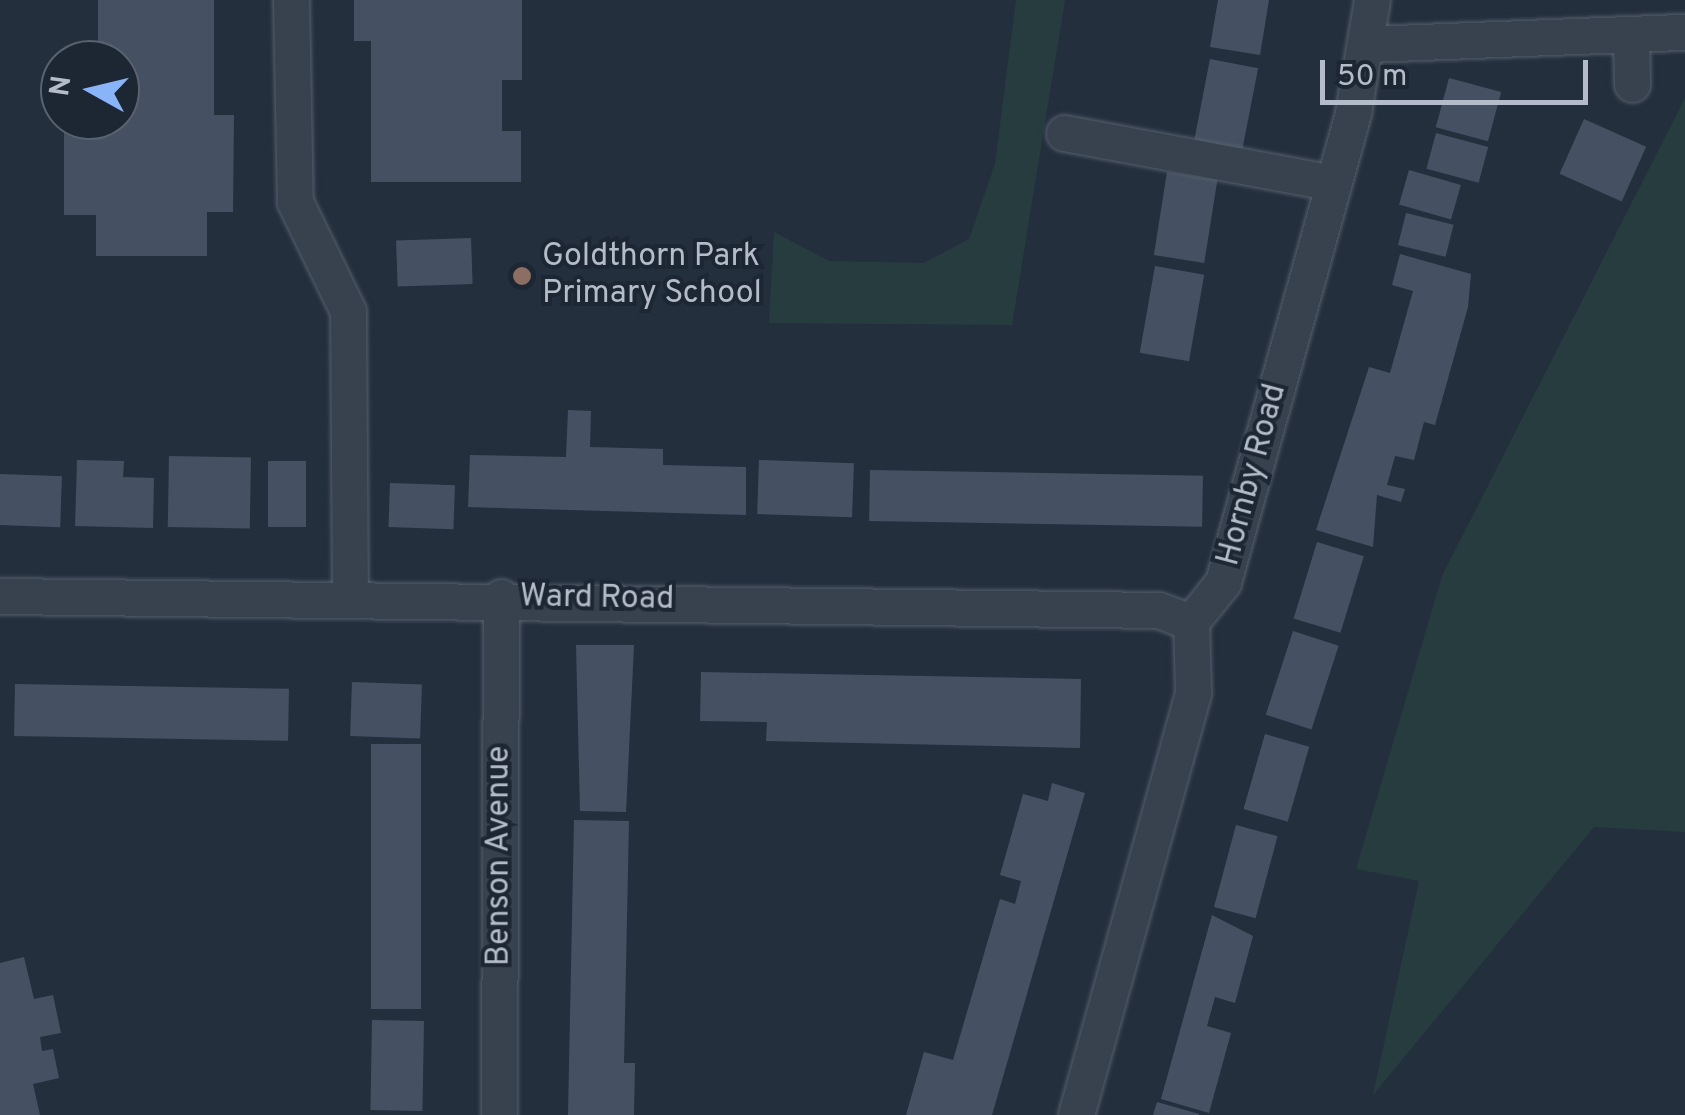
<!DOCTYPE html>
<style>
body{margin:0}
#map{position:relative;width:1685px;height:1115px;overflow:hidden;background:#242f3e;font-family:Overpass,sans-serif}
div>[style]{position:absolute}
.green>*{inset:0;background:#263c3f}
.building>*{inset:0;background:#455162;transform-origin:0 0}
.roads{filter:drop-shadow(0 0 2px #565f6c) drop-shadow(0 0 2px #565f6c)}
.minor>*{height:35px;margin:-17.5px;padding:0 17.5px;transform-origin:17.5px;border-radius:17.5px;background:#38414e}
.dots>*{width:28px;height:28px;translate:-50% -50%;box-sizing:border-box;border:5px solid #1d2633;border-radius:50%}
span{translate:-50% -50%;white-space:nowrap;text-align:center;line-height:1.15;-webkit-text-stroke:8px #1d2633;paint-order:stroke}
.poi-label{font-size:32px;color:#b4bcc9}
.left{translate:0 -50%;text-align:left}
.street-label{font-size:32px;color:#b4bcc9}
.north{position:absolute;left:40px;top:40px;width:100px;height:100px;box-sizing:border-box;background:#1d2633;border:2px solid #59626f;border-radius:50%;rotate:278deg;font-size:28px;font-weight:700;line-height:40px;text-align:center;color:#b4bcc9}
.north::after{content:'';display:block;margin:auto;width:35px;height:45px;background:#8ab4f8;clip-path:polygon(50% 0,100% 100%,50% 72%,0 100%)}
.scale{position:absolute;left:1320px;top:60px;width:268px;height:45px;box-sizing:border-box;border:5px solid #b4bcc9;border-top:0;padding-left:12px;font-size:30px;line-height:35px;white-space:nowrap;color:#b4bcc9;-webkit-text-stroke:8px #1d2633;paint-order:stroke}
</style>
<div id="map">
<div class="green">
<i style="clip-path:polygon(1016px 0,1065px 0,1012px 325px,769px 323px,774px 232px,829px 261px,924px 263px,969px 239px,995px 164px)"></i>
<i style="clip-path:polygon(1685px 98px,1685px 832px,1594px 827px,1373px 1095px,1419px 881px,1356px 869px,1442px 576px)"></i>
</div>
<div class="building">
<i style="clip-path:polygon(98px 0,214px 0,214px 115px,234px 115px,233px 212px,207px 212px,207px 256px,96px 256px,96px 215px,64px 215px,64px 120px,120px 120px,120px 60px,98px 60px)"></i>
<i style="clip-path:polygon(354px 0,522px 0,522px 80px,502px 80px,502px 131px,521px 131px,521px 182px,371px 182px,371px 41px,354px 41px)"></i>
<i style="clip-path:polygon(1218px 0,1269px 0,1260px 55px,1210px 47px)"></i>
<i style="left:1210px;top:59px;width:49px;height:83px;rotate:11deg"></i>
<i style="left:1449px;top:78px;width:54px;height:51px;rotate:15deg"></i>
<i style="left:1584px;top:119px;width:68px;height:60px;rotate:24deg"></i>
<i style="left:1436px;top:133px;width:54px;height:37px;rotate:15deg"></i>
<i style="left:1409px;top:170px;width:54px;height:36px;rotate:16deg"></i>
<i style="left:1167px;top:172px;width:51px;height:84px;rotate:9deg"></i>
<i style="left:1406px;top:213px;width:49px;height:33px;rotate:14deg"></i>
<i style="left:471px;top:238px;width:46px;height:75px;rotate:88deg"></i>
<i style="clip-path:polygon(1400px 254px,1471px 274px,1468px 307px,1435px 425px,1424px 422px,1414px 460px,1395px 456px,1387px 485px,1405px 489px,1401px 502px,1377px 495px,1373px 547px,1316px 530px,1369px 367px,1390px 373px,1413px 291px,1392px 285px)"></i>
<i style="left:1155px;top:266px;width:50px;height:88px;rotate:10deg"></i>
<i style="clip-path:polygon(568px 410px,591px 411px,590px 447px,663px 449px,663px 465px,746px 467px,746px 515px,468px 507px,470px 455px,566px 457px)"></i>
<i style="left:169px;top:456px;width:82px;height:71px;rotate:1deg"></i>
<i style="clip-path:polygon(77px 460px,124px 461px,123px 477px,154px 478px,153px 528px,75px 526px)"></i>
<i style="left:759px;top:460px;width:95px;height:54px;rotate:2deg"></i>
<i style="left:268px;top:461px;width:38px;height:66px"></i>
<i style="left:870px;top:470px;width:333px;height:51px;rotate:1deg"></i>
<i style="left:0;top:474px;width:62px;height:51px;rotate:2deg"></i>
<i style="left:390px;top:483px;width:65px;height:44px;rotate:2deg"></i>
<i style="left:1317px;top:542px;width:49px;height:80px;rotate:17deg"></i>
<i style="left:1293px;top:631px;width:48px;height:88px;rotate:18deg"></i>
<i style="clip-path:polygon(576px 645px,634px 645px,626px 812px,580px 811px)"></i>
<i style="clip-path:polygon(701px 672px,1081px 679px,1080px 748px,766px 741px,767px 722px,700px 721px)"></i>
<i style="left:352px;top:682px;width:70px;height:54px;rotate:2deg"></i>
<i style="left:15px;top:684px;width:274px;height:52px;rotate:1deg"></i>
<i style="left:1265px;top:734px;width:46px;height:78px;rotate:16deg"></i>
<i style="left:371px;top:744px;width:50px;height:265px"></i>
<i style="clip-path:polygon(1052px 783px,1085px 793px,992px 1115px,906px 1115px,924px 1052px,953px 1060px,1000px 899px,1015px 904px,1021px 881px,1000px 875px,1023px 794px,1048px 801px)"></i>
<i style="clip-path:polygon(574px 820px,629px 821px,624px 1063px,635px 1063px,634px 1115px,568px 1115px)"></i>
<i style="left:1236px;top:825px;width:43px;height:85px;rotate:15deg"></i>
<i style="clip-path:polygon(1212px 915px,1253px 936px,1235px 1003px,1215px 997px,1207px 1026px,1231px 1033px,1209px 1113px,1161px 1099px)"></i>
<i style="clip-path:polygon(24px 957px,34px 999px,53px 995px,61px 1033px,40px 1037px,42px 1051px,53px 1049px,59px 1078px,33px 1084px,40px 1115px,0 1115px,0 963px)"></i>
<i style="left:372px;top:1020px;width:52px;height:90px;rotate:1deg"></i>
<i style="clip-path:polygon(1157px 1102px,1199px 1114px,1199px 1115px,1153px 1115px)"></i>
</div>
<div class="roads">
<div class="minor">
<i style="left:291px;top:0;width:202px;rotate:88.9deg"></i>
<i style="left:295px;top:202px;width:121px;rotate:64.1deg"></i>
<i style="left:348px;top:311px;width:286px;rotate:89.6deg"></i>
<i style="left:1631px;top:36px;width:48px;rotate:88.8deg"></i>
<i style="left:1368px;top:44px;width:317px;rotate:-2.2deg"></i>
<i style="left:1064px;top:133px;width:274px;rotate:10.5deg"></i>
<i style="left:0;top:596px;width:1158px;rotate:0.69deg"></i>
<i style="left:1158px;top:610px;width:35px;rotate:20deg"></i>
<i style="left:499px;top:1115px;width:518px;rotate:-89.78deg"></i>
<i style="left:1076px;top:1115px;width:439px;rotate:-74.5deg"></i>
<i style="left:1193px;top:692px;width:70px;rotate:-91.6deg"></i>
<i style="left:1191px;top:622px;width:51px;rotate:-51.3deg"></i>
<i style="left:1223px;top:582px;width:488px;rotate:-74.5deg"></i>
<i style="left:1353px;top:112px;width:114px;rotate:-80.4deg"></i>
</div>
</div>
<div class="dots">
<i style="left:522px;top:276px;background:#8d6e63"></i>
</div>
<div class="poi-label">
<span class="left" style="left:542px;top:276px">Goldthorn Park<br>Primary School</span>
</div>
<div class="street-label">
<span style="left:1253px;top:475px;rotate:-75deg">Hornby Road</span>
<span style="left:597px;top:599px;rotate:1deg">Ward Road</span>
<span style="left:500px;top:856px;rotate:-90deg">Benson Avenue</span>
</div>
<div class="north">N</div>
<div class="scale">50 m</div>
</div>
